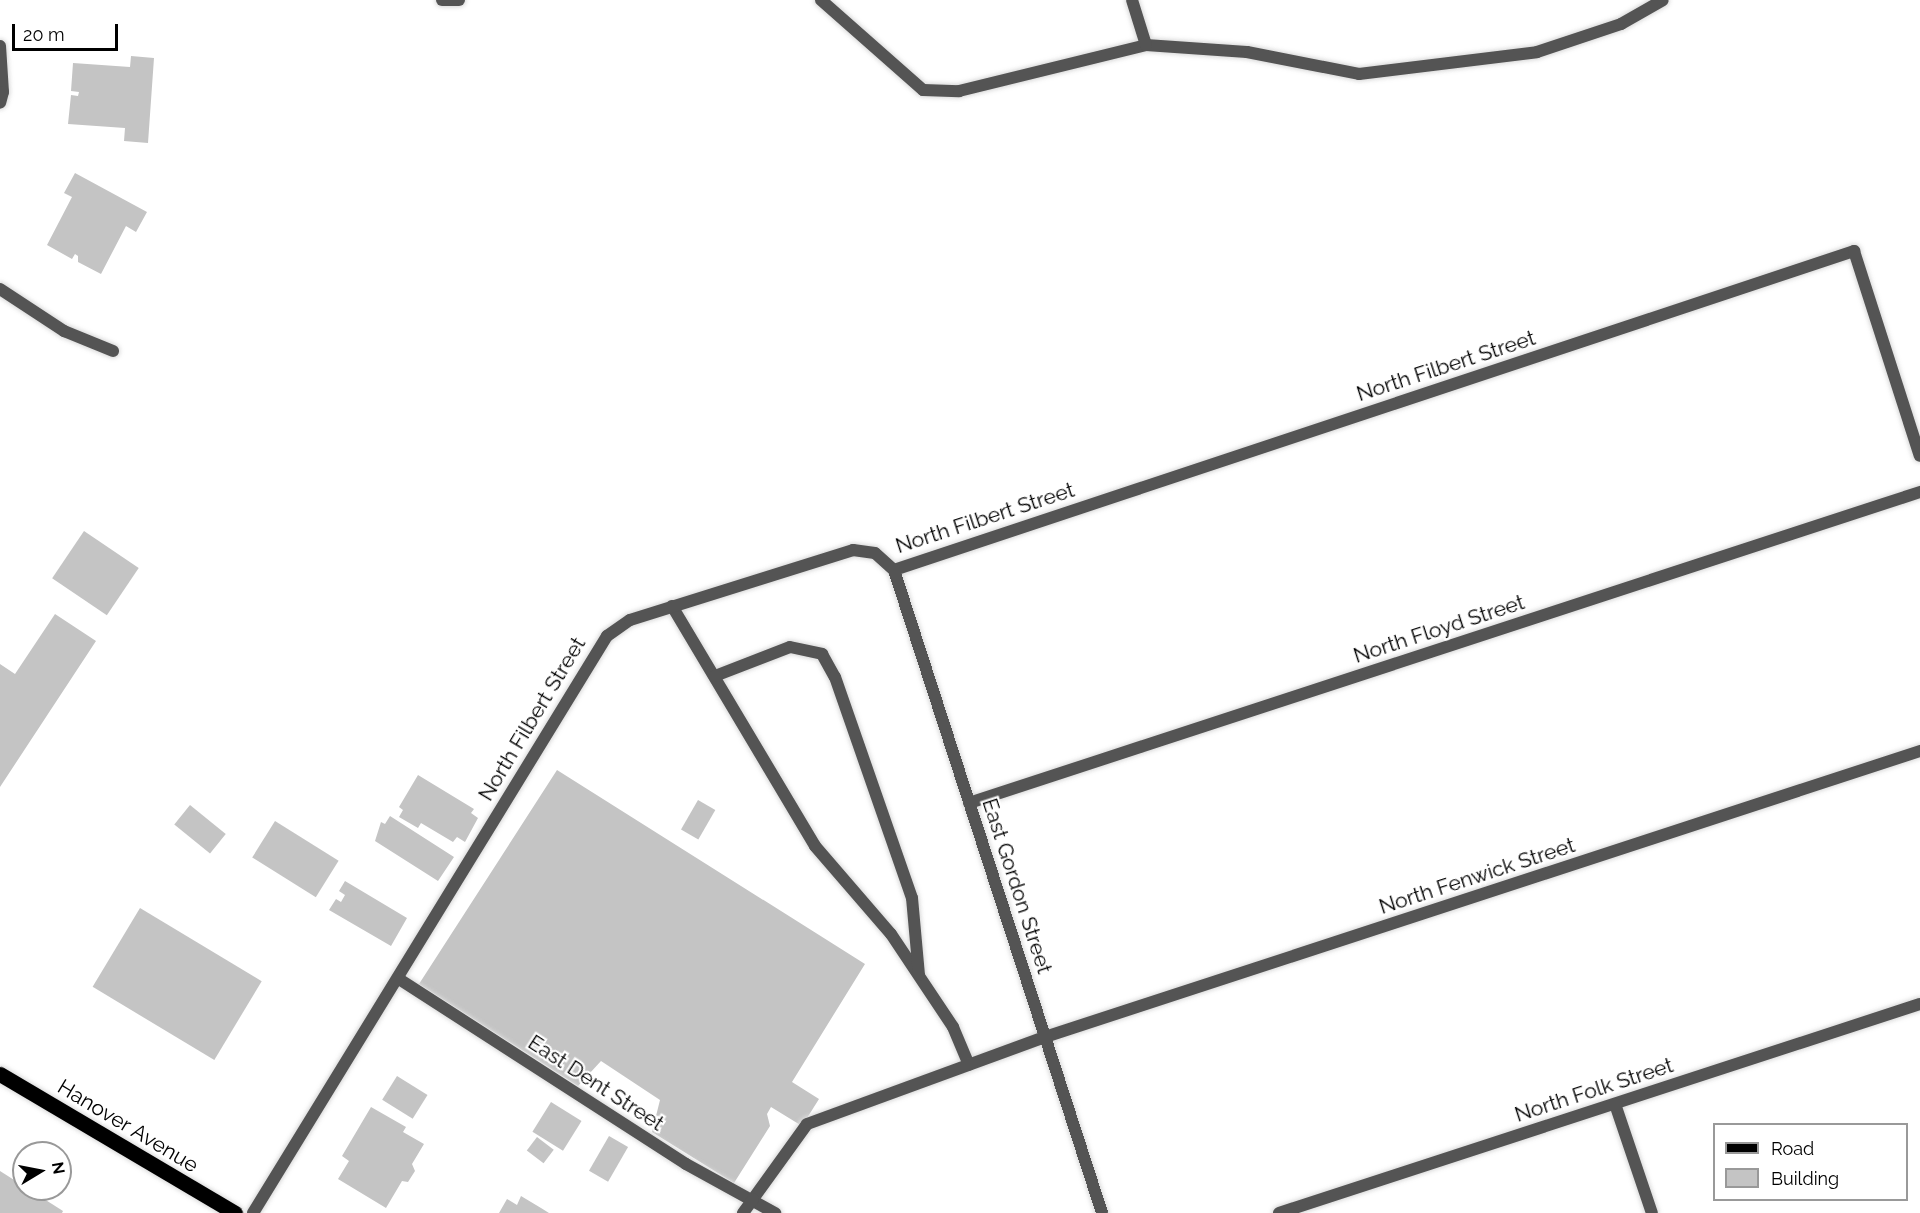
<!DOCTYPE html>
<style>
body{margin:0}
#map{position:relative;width:1920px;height:1213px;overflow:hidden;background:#fff;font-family:Raleway,sans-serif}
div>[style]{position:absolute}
.building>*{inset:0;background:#c4c4c4;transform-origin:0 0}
.roads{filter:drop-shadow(0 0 2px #dbdbdb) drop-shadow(0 0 2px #dbdbdb)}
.service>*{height:12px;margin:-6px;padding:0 6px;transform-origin:6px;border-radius:6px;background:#545454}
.minor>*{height:12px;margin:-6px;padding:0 6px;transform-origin:6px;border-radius:6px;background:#545454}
.primary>*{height:15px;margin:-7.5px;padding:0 7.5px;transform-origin:7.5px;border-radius:7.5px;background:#000}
span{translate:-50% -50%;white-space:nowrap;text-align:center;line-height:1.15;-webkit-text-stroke:4.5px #fff;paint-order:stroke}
.street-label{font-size:21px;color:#000}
.legend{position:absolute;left:1713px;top:1123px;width:195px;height:78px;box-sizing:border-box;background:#fff;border:2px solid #999;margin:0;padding:8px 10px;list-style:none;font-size:18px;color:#000}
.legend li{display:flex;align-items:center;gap:12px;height:30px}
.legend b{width:30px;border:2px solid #999}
.north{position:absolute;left:12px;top:1141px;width:60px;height:60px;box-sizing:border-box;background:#fff;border:2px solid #999;border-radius:50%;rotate:80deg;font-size:16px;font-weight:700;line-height:24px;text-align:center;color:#000}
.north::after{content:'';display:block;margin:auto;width:21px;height:27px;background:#000;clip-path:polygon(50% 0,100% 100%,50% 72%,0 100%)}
.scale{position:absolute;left:12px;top:24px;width:106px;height:27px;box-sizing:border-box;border:3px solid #000;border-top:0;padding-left:8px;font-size:18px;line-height:21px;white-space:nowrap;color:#000;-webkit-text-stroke:4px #fff;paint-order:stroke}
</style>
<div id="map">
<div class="building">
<i style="clip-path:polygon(131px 56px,154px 58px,148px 143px,124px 141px,125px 128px,68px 124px,71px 95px,78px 96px,79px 92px,71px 91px,73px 63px,130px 67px)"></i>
<i style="clip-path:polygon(75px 173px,147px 212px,136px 232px,126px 226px,101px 274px,78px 262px,78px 256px,75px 254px,72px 259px,47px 245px,72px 197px,64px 193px)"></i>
<i style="left:84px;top:531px;width:66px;height:57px;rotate:34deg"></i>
<i style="clip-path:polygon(55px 614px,96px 641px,0 787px,0 664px,15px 674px)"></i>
<i style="clip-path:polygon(557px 770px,865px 964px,792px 1082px,819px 1099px,802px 1126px,771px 1107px,767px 1114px,770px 1126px,734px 1183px,652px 1132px,660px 1100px,601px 1061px,578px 1086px,419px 984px)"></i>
<i style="clip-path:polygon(418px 775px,474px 809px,471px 813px,478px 818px,465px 842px,457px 837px,453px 842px,421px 823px,418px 828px,399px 817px,403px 810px,399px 807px)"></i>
<i style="left:698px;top:800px;width:20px;height:34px;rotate:30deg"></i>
<i style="left:190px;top:805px;width:46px;height:25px;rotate:39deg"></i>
<i style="clip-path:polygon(390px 816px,454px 857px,438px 881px,375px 841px,381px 822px,385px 824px)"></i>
<i style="left:275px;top:821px;width:75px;height:43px;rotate:32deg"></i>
<i style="clip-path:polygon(345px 881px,407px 918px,391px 946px,329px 910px,336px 899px,341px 902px,345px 895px,339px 891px)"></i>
<i style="left:140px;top:908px;width:142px;height:92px;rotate:31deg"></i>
<i style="left:397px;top:1076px;width:36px;height:28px;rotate:32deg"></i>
<i style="left:551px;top:1102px;width:36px;height:35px;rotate:32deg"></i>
<i style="clip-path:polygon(371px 1107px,406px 1127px,403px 1132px,424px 1144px,412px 1164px,415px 1171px,408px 1182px,402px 1181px,386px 1208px,338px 1179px,349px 1161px,342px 1156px)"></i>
<i style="left:609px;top:1136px;width:22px;height:40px;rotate:30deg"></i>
<i style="left:537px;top:1137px;width:21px;height:17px;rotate:37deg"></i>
<i style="clip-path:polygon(0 1171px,63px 1211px,62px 1213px,0 1213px)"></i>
<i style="clip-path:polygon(521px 1196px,541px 1208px,549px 1213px,499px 1213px,507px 1199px,517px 1205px)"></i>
</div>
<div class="roads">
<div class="service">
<i style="left:442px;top:0;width:17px"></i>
<i style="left:821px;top:0;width:136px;rotate:41.4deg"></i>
<i style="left:923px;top:90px;width:36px;rotate:2deg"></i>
<i style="left:959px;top:91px;width:193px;rotate:-13.8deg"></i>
<i style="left:1146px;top:45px;width:101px;rotate:4deg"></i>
<i style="left:1247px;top:52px;width:114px;rotate:11.1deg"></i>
<i style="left:1359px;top:74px;width:179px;rotate:-7deg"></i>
<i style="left:1537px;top:52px;width:89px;rotate:-18.4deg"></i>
<i style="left:1621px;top:24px;width:48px;rotate:-29.7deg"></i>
<i style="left:1132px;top:0;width:47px;rotate:72.7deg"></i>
<i style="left:672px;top:606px;width:279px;rotate:59.2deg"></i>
<i style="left:815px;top:846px;width:116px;rotate:49.2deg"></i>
<i style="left:891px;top:934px;width:112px;rotate:56.3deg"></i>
<i style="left:953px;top:1027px;width:41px;rotate:67.2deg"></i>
<i style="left:715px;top:676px;width:80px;rotate:-21.1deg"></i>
<i style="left:790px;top:647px;width:33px;rotate:12deg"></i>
<i style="left:822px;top:654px;width:26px;rotate:61deg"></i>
<i style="left:835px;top:677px;width:234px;rotate:70.8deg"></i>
<i style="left:912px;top:898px;width:77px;rotate:84.8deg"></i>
<i style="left:969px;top:803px;width:1001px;rotate:-18.11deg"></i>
<i style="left:399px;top:979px;width:341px;rotate:32.8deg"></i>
<i style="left:686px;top:1164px;width:102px;rotate:28.8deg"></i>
<i style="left:753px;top:1199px;width:92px;rotate:-54.2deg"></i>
<i style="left:807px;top:1124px;width:253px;rotate:-20.1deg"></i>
<i style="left:1279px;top:1213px;width:674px;rotate:-18.06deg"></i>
</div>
<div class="minor">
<i style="left:0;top:46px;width:46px;rotate:86.3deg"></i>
<i style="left:3px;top:92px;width:11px;rotate:105deg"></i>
<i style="left:0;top:289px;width:77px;rotate:33.3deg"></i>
<i style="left:64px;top:331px;width:53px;rotate:22.2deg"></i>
<i style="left:894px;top:570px;width:1012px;rotate:-18.38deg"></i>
<i style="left:1854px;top:251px;width:215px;rotate:72.2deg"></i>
<i style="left:1045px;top:1037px;width:921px;rotate:-18.1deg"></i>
<i style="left:1615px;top:1104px;width:115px;rotate:71.3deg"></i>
<i style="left:253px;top:1213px;width:677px;rotate:-58.47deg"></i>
<i style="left:607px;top:636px;width:28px;rotate:-35deg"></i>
<i style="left:630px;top:620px;width:234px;rotate:-17.4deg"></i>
<i style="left:853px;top:550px;width:22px;rotate:8deg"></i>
<i style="left:875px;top:553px;width:25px;rotate:42deg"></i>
<i style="left:894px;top:570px;width:676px;rotate:72.07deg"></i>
<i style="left:743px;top:1213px;width:17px;rotate:-54deg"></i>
</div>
<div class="primary">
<i style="left:0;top:1074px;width:273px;rotate:30.6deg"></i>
</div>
</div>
<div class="street-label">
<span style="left:1446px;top:366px;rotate:-18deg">North Filbert Street</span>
<span style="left:985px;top:518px;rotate:-18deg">North Filbert Street</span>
<span style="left:1439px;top:629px;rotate:-18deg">North Floyd Street</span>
<span style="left:532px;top:719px;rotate:-59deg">North Filbert Street</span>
<span style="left:1477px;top:876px;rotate:-18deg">North Fenwick Street</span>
<span style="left:1017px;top:886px;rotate:72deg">East Gordon Street</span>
<span style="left:596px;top:1083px;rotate:33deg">East Dent Street</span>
<span style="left:1594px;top:1090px;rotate:-18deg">North Folk Street</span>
<span style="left:128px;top:1126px;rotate:31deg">Hanover Avenue</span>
</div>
<ul class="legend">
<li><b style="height:8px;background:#000"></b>Road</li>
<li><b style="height:16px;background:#c4c4c4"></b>Building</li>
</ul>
<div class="north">N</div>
<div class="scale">20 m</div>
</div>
